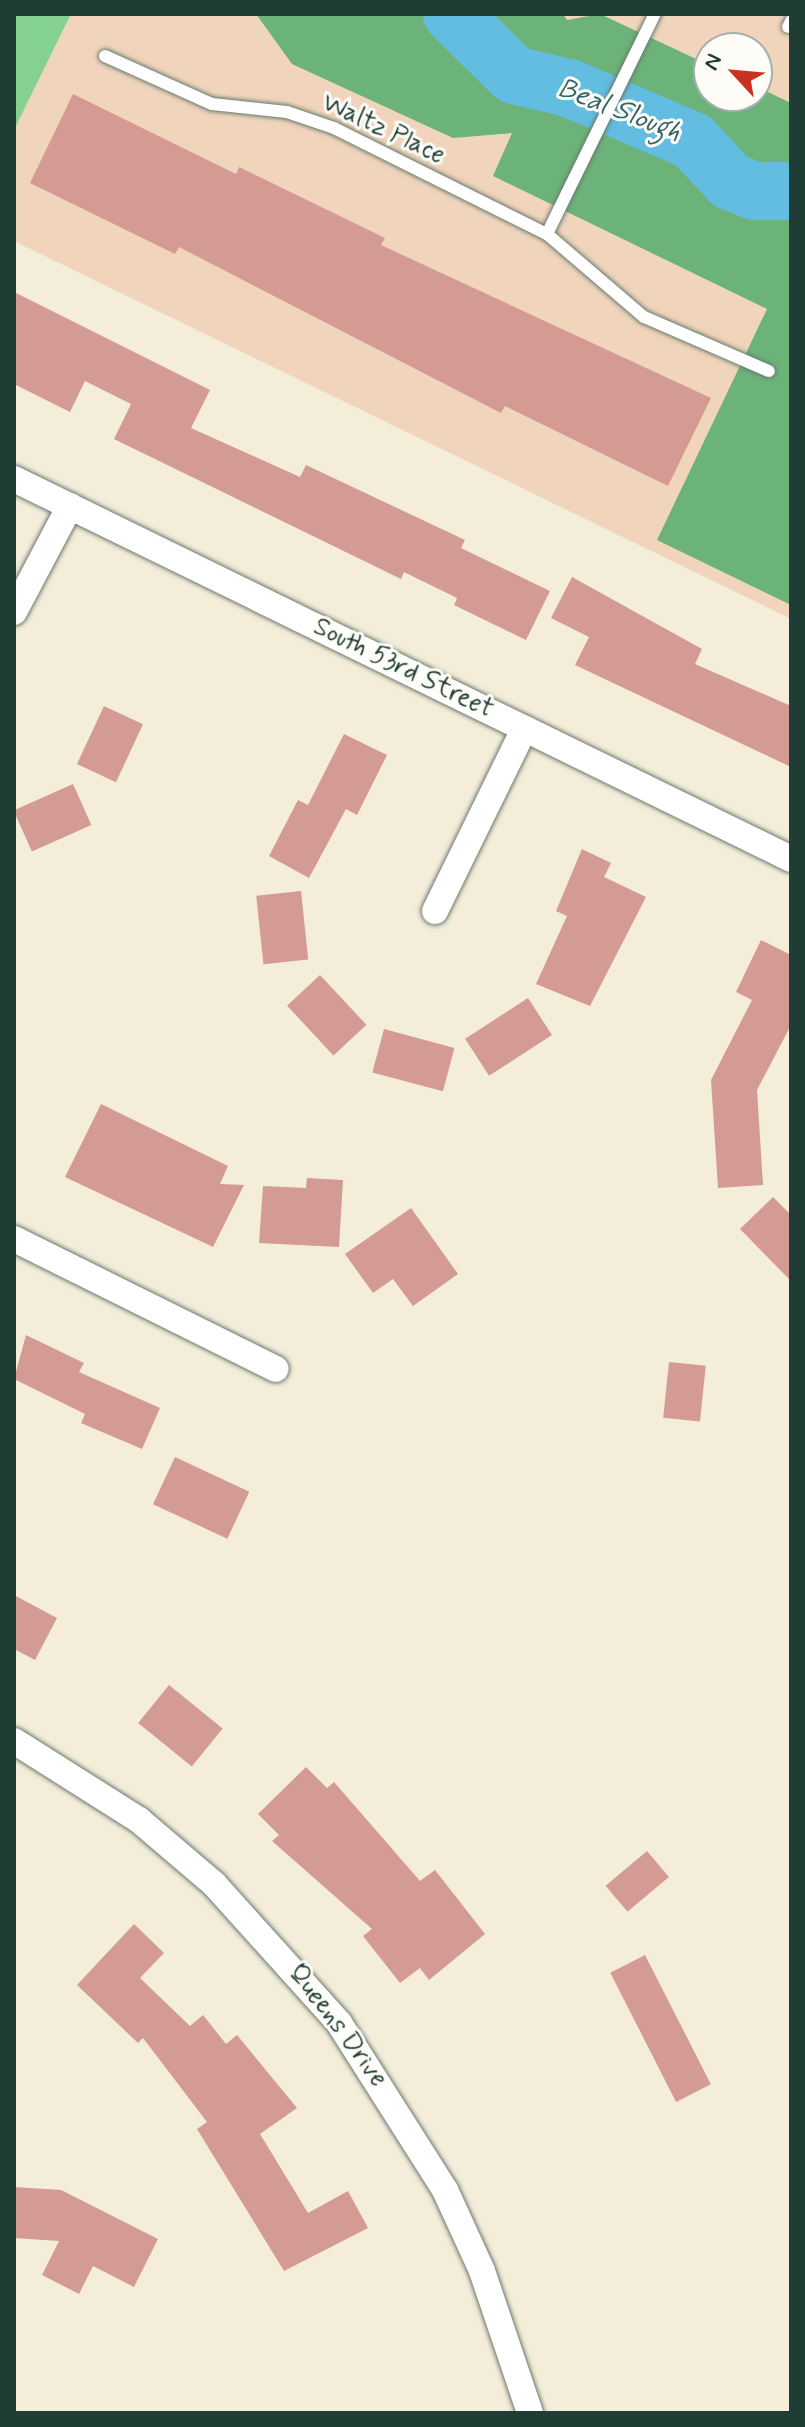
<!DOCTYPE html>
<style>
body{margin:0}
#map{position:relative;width:805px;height:2427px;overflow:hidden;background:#f4edd9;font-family:Mynerve,sans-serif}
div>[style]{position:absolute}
.built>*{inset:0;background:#f0d5bc}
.green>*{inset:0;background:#85d18f}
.forest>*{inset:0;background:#6cb37a}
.river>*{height:58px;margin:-29px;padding:0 29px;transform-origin:29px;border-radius:29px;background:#63bde0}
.building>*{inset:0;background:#d49a94;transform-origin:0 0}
.roads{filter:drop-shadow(0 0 2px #6a7b6e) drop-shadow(0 0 2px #6a7b6e)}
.service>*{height:12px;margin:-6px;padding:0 6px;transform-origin:6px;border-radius:6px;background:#fff}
.minor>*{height:26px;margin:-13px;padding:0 13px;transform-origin:13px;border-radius:13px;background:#fff}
span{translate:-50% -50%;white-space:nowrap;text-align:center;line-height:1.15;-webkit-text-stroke:6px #fdfcf7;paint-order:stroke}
.street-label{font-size:26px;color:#1f3d34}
.water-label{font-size:28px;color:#336368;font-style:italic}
.frame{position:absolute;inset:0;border:16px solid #1f3d34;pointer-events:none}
.north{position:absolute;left:693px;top:32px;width:80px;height:80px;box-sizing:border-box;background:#fdfcf7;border:2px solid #a4b0a9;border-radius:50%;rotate:296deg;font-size:22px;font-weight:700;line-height:32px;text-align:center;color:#1f3d34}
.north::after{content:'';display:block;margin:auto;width:28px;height:36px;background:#c8321e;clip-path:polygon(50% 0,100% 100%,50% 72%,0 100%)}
</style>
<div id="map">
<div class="built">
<i style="clip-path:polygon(evenodd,71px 14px,791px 14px,791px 619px,14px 241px,14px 130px,71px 14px,709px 48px,757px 48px,757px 96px,709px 96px,709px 48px)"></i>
</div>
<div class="green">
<i style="clip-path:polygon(14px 14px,71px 14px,14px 130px)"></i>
</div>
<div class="forest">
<i style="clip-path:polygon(256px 14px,563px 14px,567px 20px,600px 14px,709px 65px,709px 96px,757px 96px,757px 87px,791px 103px,791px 605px,657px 540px,767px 309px,493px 176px,512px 133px,453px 138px,292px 64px)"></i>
</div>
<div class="river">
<i style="left:452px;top:14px;width:87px;rotate:44.5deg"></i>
<i style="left:514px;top:75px;width:57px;rotate:13.3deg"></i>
<i style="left:569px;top:88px;width:135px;rotate:23.1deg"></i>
<i style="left:693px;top:141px;width:54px;rotate:47.2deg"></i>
<i style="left:730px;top:181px;width:27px;rotate:22deg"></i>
<i style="left:755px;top:191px;width:36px"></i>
</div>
<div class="building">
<i style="clip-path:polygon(73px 94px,236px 174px,239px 167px,385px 238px,381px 245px,711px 398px,668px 486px,505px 406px,501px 413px,179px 247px,175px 254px,30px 183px)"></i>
<i style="clip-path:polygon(14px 292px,210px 390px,191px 428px,300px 477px,306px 465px,465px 540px,461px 548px,550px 591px,526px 640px,454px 605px,457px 598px,404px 572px,401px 579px,114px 439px,131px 404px,85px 381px,70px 412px,14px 384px)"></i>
<i style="clip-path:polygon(572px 577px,702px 649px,695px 664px,791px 706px,791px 767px,575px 665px,589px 637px,551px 618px)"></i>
<i style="left:104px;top:706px;width:43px;height:64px;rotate:25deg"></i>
<i style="clip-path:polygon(344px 734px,387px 755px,357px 815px,346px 809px,309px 878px,269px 856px,298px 800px,308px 805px)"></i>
<i style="left:73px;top:784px;width:45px;height:65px;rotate:66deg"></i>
<i style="clip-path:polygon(582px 849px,611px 863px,604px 877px,646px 897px,590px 1006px,536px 984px,567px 916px,556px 911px)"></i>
<i style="left:301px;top:891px;width:69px;height:45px;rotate:84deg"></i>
<i style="clip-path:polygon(761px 940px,791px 955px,791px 1025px,757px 1090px,763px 1185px,718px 1188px,711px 1080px,752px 1000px,736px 992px)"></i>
<i style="left:320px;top:975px;width:68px;height:45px;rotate:47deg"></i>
<i style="left:528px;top:998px;width:44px;height:75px;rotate:57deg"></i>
<i style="left:384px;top:1029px;width:73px;height:45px;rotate:15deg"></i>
<i style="clip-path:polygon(101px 1104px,228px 1166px,220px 1184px,244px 1185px,213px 1247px,65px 1177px)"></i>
<i style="clip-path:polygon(307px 1178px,343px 1180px,339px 1247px,259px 1243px,263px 1186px,306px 1188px)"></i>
<i style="clip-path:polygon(773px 1197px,791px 1215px,791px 1281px,740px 1229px)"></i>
<i style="clip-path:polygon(411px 1208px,458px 1274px,413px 1306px,393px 1279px,373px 1293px,345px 1254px)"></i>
<i style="clip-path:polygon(26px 1335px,84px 1363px,79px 1372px,160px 1408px,142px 1449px,81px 1423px,85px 1414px,14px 1379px)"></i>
<i style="left:669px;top:1362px;width:37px;height:56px;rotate:6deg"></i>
<i style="left:175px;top:1457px;width:82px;height:52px;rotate:25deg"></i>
<i style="clip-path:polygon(14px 1595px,57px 1618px,35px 1660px,14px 1649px)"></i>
<i style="left:169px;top:1685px;width:69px;height:49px;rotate:39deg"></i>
<i style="clip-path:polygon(306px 1767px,327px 1788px,334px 1782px,420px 1881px,435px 1870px,485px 1934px,429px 1980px,420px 1968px,400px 1983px,363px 1936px,372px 1929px,272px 1841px,279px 1835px,258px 1814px)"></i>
<i style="left:647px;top:1851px;width:34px;height:54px;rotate:50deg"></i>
<i style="clip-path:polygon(134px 1924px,164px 1953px,140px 1978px,190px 2026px,203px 2015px,226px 2044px,237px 2035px,297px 2108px,260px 2134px,308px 2213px,348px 2191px,368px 2228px,284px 2271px,197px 2129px,207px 2122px,143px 2038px,138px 2043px,77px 1985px)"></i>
<i style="left:645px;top:1955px;width:145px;height:39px;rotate:63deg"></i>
<i style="clip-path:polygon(14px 2187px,61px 2190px,158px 2239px,134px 2287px,93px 2266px,79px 2294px,42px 2275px,59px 2241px,14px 2238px)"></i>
</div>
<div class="roads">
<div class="service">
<i style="left:788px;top:27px;width:7px;rotate:-63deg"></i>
<i style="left:105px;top:56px;width:117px;rotate:24.2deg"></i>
<i style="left:212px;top:104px;width:75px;rotate:6.1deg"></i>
<i style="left:287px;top:112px;width:50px;rotate:18.8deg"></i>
<i style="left:334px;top:128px;width:238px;rotate:26.5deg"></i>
<i style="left:547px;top:234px;width:128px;rotate:40.6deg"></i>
<i style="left:644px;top:317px;width:136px;rotate:23.4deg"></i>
<i style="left:547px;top:234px;width:245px;rotate:-63.9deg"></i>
</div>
<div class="minor">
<i style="left:14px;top:479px;width:865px;rotate:26.06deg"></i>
<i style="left:14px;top:612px;width:120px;rotate:-62.2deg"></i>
<i style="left:435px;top:911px;width:203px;rotate:-63.9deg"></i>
<i style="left:14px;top:1239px;width:292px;rotate:26.4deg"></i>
<i style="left:14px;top:1741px;width:148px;rotate:32.3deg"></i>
<i style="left:139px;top:1820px;width:99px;rotate:40.5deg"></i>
<i style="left:214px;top:1884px;width:187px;rotate:48deg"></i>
<i style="left:339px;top:2023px;width:198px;rotate:57.6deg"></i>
<i style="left:445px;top:2190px;width:89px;rotate:65.4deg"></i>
<i style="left:482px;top:2271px;width:150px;rotate:71.3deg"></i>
</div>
</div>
<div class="street-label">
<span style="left:383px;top:130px;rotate:25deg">Waltz Place</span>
<span style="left:403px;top:669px;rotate:26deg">South 53rd Street</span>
<span style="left:337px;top:2026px;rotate:53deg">Queens Drive</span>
</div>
<div class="water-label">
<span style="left:619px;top:111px;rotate:21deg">Beal Slough</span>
</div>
<div class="frame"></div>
<div class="north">N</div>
</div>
